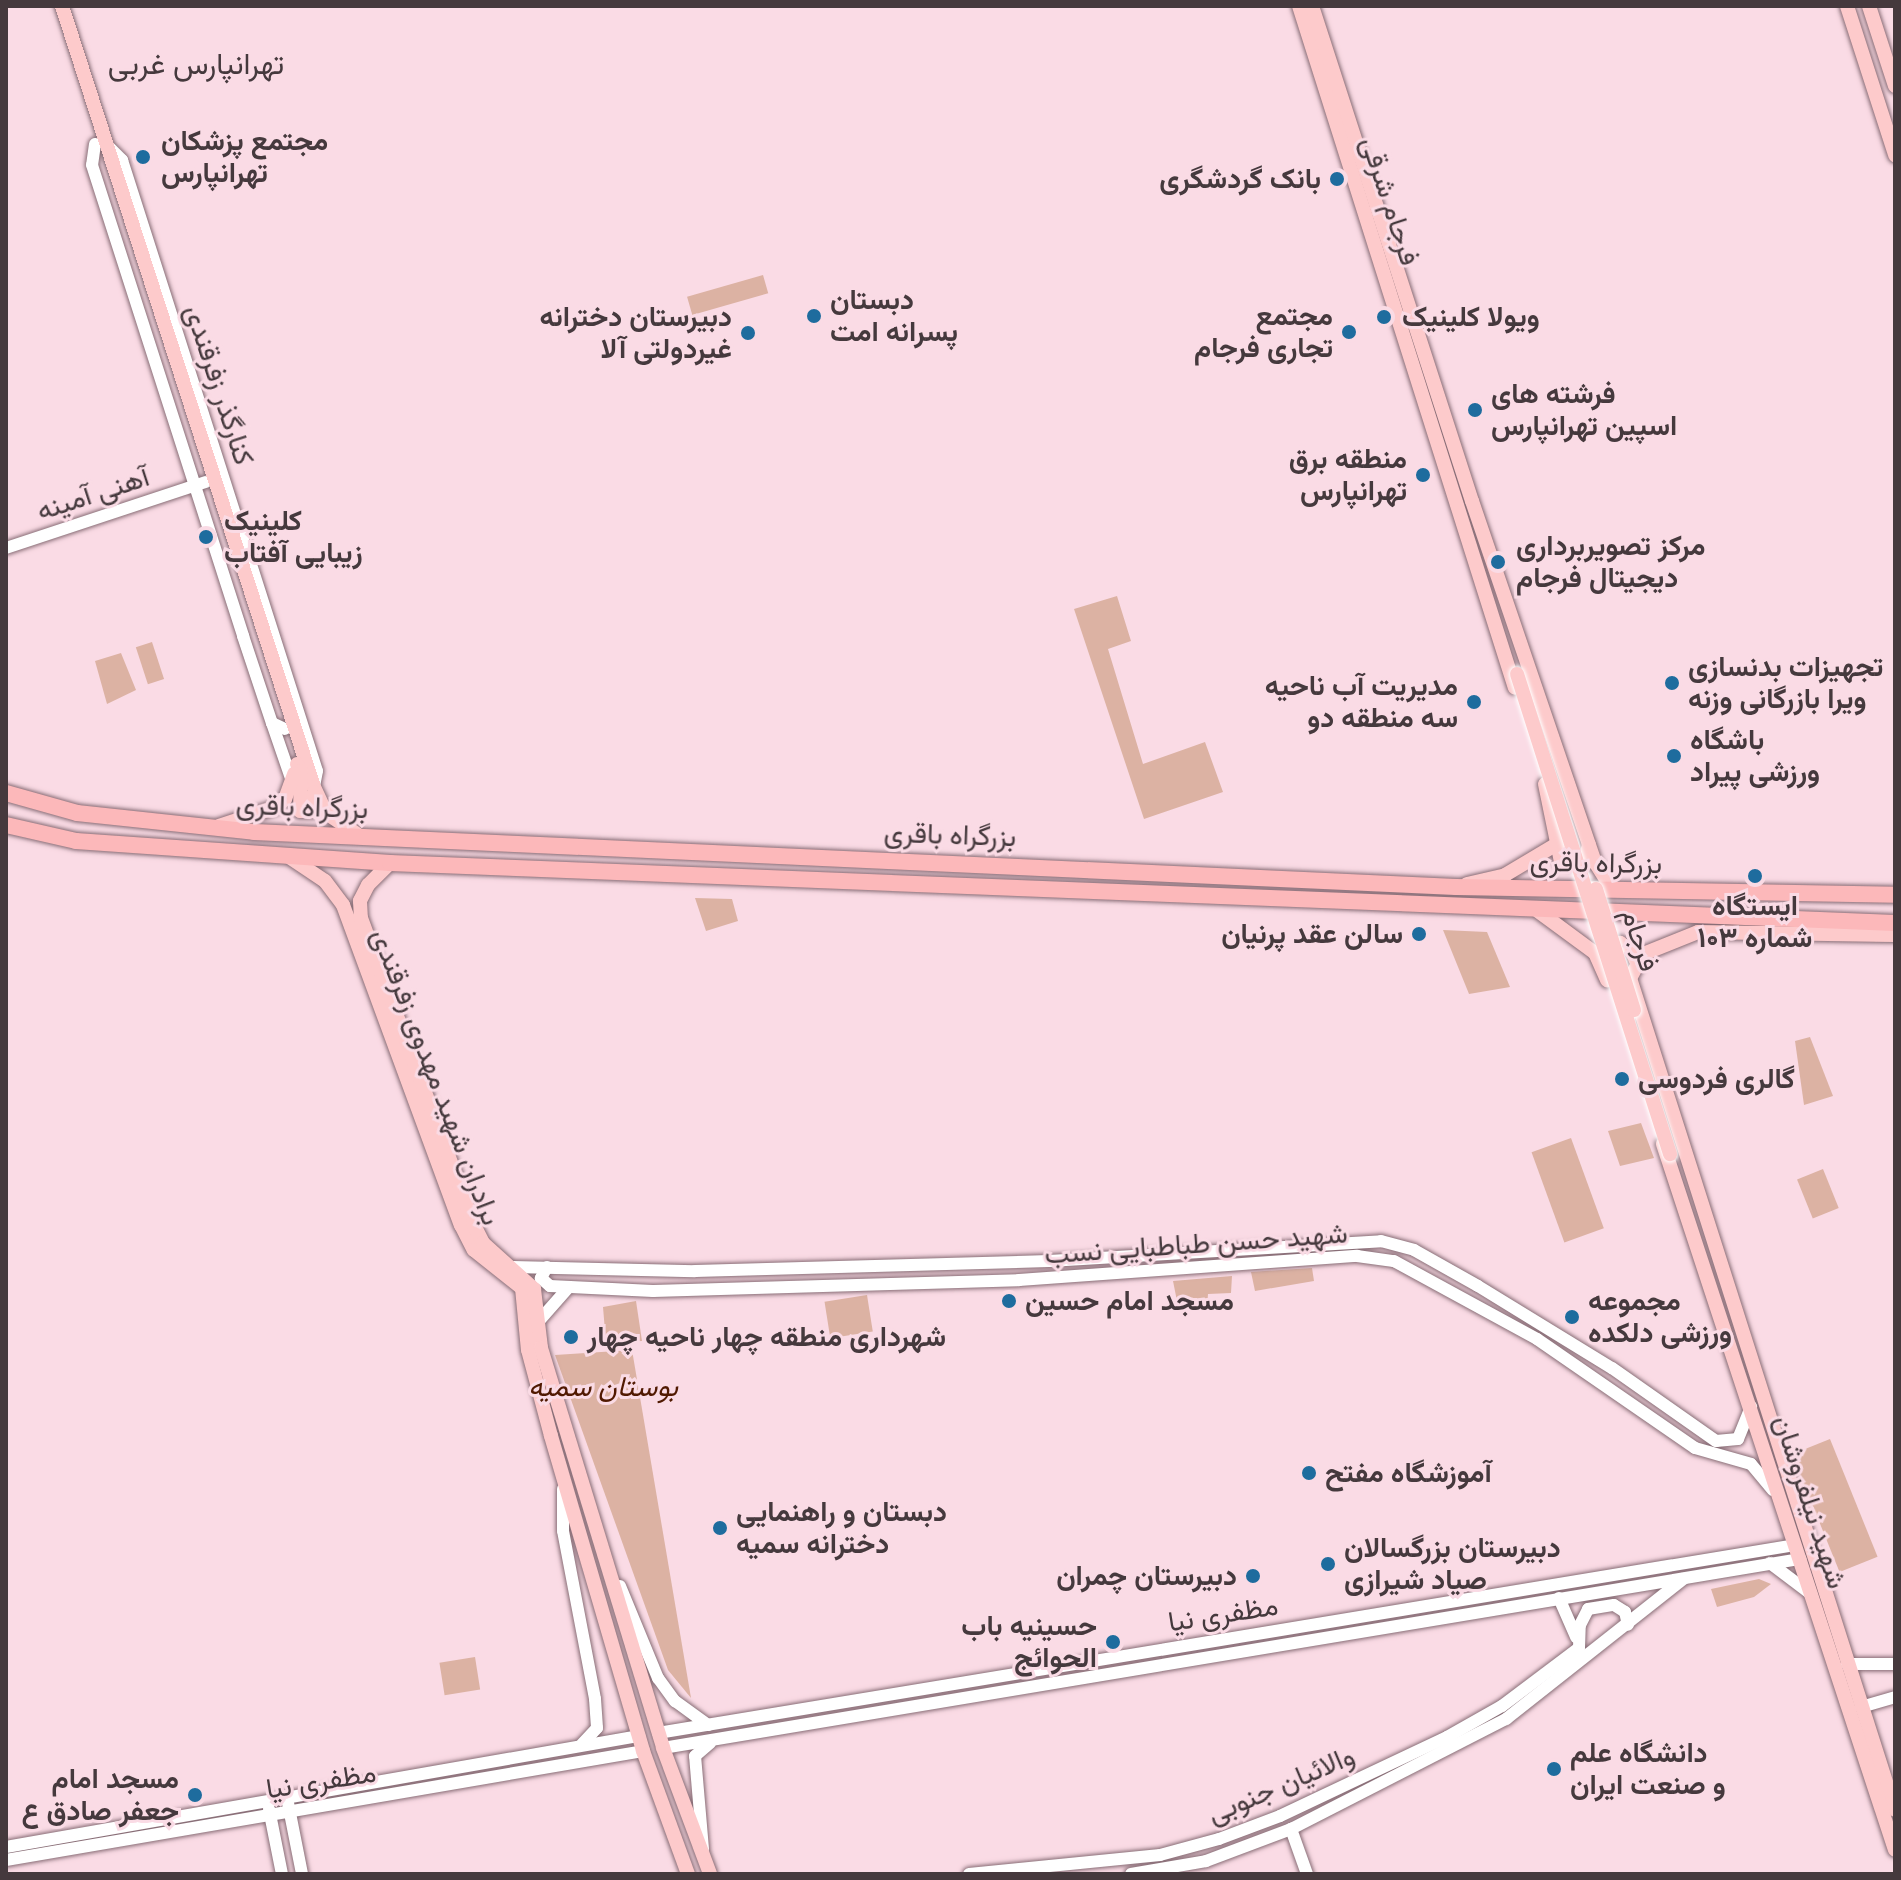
<!DOCTYPE html>
<meta charset="utf-8">
<style>
body{margin:0}
#map{position:relative;width:1901px;height:1880px;overflow:hidden;background:#fadbe5;font-family:"Roboto Serif",Vazirmatn,serif}
div>[style]{position:absolute}
.green>*{inset:0;background:#dcb2a3;transform-origin:0 0}
.roads{filter:drop-shadow(0 0 2px #886d76) drop-shadow(0 0 2px #886d76)}
.secondary>*{height:12px;margin:-6px;padding:0 6px;transform-origin:6px;border-radius:6px;background:#fff}
.primary>*{height:14px;margin:-7px;padding:0 7px;transform-origin:7px;border-radius:7px;background:#fdcacb}
.trunk>*{height:16px;margin:-8px;padding:0 8px;transform-origin:8px;border-radius:8px;background:#fcb8ba}
.bridges{filter:drop-shadow(0 0 2px #fff) drop-shadow(0 0 2px #fff)}
.primary-bridge>*{height:14px;margin:-7px;padding:0 7px;transform-origin:7px;border-radius:7px;background:#fdcacb}
.dots>*{width:22px;height:22px;translate:-50% -50%;box-sizing:border-box;border:4px solid #fadbe5;border-radius:50%}
span{translate:-50% -50%;white-space:nowrap;text-align:center;line-height:1.15;-webkit-text-stroke:6px #fadbe5;paint-order:stroke}
.poi-label{font-size:28px;color:#45393d;font-weight:700}
.left{translate:0 -50%;text-align:left}
.right{translate:-100% -50%;text-align:right}
.street-label{font-size:28px;color:#45393d}
.park-label{font-size:28px;color:#501901;font-style:italic}
.neighbourhood-label{font-size:30px;color:#45393d}
.frame{position:absolute;inset:0;border:8px solid #45393d;pointer-events:none}
</style>
<div id="map">
<div class="green">
<i style="left:763px;top:275px;width:19px;height:79px;rotate:74deg"></i>
<i style="clip-path:polygon(1117px 596px,1131px 641px,1108px 649px,1143px 764px,1205px 742px,1223px 792px,1144px 819px,1074px 609px)"></i>
<i style="left:152px;top:642px;width:39px;height:17px;rotate:72deg"></i>
<i style="clip-path:polygon(121px 653px,136px 690px,107px 704px,95px 661px)"></i>
<i style="clip-path:polygon(695px 898px,732px 899px,738px 921px,706px 931px)"></i>
<i style="clip-path:polygon(1443px 930px,1487px 932px,1510px 987px,1469px 994px)"></i>
<i style="clip-path:polygon(1810px 1037px,1833px 1096px,1804px 1105px,1795px 1041px)"></i>
<i style="clip-path:polygon(1641px 1123px,1654px 1158px,1620px 1166px,1608px 1131px)"></i>
<i style="left:1571px;top:1138px;width:96px;height:42px;rotate:70deg"></i>
<i style="left:1823px;top:1169px;width:42px;height:28px;rotate:68deg"></i>
<i style="clip-path:polygon(1312px 1268px,1314px 1281px,1255px 1291px,1251px 1272px)"></i>
<i style="clip-path:polygon(1232px 1276px,1231px 1293px,1208px 1294px,1207px 1308px,1179px 1311px,1173px 1281px)"></i>
<i style="left:867px;top:1295px;width:37px;height:43px;rotate:81deg"></i>
<i style="clip-path:polygon(636px 1301px,642px 1341px,606px 1343px,603px 1307px)"></i>
<i style="clip-path:polygon(632px 1350px,691px 1698px,668px 1670px,555px 1355px)"></i>
<i style="left:1830px;top:1439px;width:127px;height:41px;rotate:68deg"></i>
<i style="clip-path:polygon(1759px 1579px,1771px 1584px,1754px 1597px,1717px 1607px,1711px 1589px)"></i>
<i style="left:475px;top:1657px;width:33px;height:36px;rotate:81deg"></i>
</div>
<div class="roads">
<div class="secondary">
<i style="left:95px;top:144px;width:21px;rotate:98deg"></i>
<i style="left:92px;top:165px;width:495px;rotate:72.2deg"></i>
<i style="left:243px;top:636px;width:92px;rotate:71.6deg"></i>
<i style="left:272px;top:723px;width:14px;rotate:25deg"></i>
<i style="left:106px;top:144px;width:23px;rotate:45deg"></i>
<i style="left:122px;top:160px;width:641px;rotate:72.3deg"></i>
<i style="left:317px;top:771px;width:16px;rotate:101deg"></i>
<i style="left:6px;top:548px;width:211px;rotate:-18.3deg"></i>
<i style="left:272px;top:723px;width:61px;rotate:71deg"></i>
<i style="left:513px;top:1267px;width:182px;rotate:1.3deg"></i>
<i style="left:695px;top:1271px;width:354px;rotate:-1.6deg"></i>
<i style="left:1049px;top:1261px;width:333px;rotate:-3.4deg"></i>
<i style="left:1381px;top:1241px;width:34px;rotate:15deg"></i>
<i style="left:1414px;top:1250px;width:73px;rotate:29.4deg"></i>
<i style="left:1478px;top:1286px;width:157px;rotate:31.5deg"></i>
<i style="left:1612px;top:1368px;width:127px;rotate:35.1deg"></i>
<i style="left:1716px;top:1441px;width:22px;rotate:-5deg"></i>
<i style="left:1738px;top:1439px;width:35px;rotate:-68deg"></i>
<i style="left:547px;top:1267px;width:13px;rotate:119deg"></i>
<i style="left:541px;top:1278px;width:12px;rotate:42deg"></i>
<i style="left:550px;top:1286px;width:103px;rotate:2.8deg"></i>
<i style="left:653px;top:1291px;width:366px;rotate:-1.7deg"></i>
<i style="left:1019px;top:1280px;width:339px;rotate:-4.1deg"></i>
<i style="left:1357px;top:1256px;width:37px;rotate:8deg"></i>
<i style="left:1394px;top:1261px;width:163px;rotate:28.6deg"></i>
<i style="left:1537px;top:1339px;width:192px;rotate:34.6deg"></i>
<i style="left:1695px;top:1448px;width:58px;rotate:15.9deg"></i>
<i style="left:1751px;top:1464px;width:34px;rotate:50deg"></i>
<i style="left:538px;top:1322px;width:45px;rotate:-48.6deg"></i>
<i style="left:563px;top:1489px;width:42px;rotate:90deg"></i>
<i style="left:563px;top:1531px;width:171px;rotate:79.2deg"></i>
<i style="left:595px;top:1699px;width:29px;rotate:86deg"></i>
<i style="left:597px;top:1728px;width:22px;rotate:133deg"></i>
<i style="left:1770px;top:1563px;width:51px;rotate:37.1deg"></i>
<i style="left:620px;top:1586px;width:100px;rotate:67.6deg"></i>
<i style="left:658px;top:1678px;width:29px;rotate:54deg"></i>
<i style="left:675px;top:1701px;width:41px;rotate:36deg"></i>
<i style="left:1559px;top:1598px;width:43px;rotate:66.4deg"></i>
<i style="left:1579px;top:1648px;width:23px;rotate:-88deg"></i>
<i style="left:1580px;top:1625px;width:18px;rotate:-63deg"></i>
<i style="left:1588px;top:1609px;width:26px;rotate:-9deg"></i>
<i style="left:1614px;top:1605px;width:13px;rotate:32deg"></i>
<i style="left:1625px;top:1612px;width:13px;rotate:77deg"></i>
<i style="left:1847px;top:1664px;width:48px"></i>
<i style="left:1861px;top:1707px;width:35px;rotate:-16deg"></i>
<i style="left:658px;top:1733px;width:1152px;rotate:-9.39deg"></i>
<i style="left:663px;top:1748px;width:1153px;rotate:-9.44deg"></i>
<i style="left:288px;top:1803px;width:72px;rotate:78.8deg"></i>
<i style="left:269px;top:1809px;width:66px;rotate:78.7deg"></i>
<i style="left:1291px;top:1829px;width:48px;rotate:70.4deg"></i>
<i style="left:6px;top:1847px;width:643px;rotate:-9.95deg"></i>
<i style="left:703px;top:1849px;width:93px;rotate:-94.9deg"></i>
<i style="left:695px;top:1756px;width:20px;rotate:-41deg"></i>
<i style="left:6px;top:1860px;width:646px;rotate:-9.71deg"></i>
<i style="left:969px;top:1874px;width:192px;rotate:-5.7deg"></i>
<i style="left:1160px;top:1855px;width:61px;rotate:-15.2deg"></i>
<i style="left:1219px;top:1839px;width:65px;rotate:-20.7deg"></i>
<i style="left:1280px;top:1816px;width:185px;rotate:-25.3deg"></i>
<i style="left:1447px;top:1737px;width:63px;rotate:-29.4deg"></i>
<i style="left:1502px;top:1706px;width:96px;rotate:-37deg"></i>
<i style="left:1131px;top:1874px;width:76px;rotate:-9.8deg"></i>
<i style="left:1206px;top:1861px;width:91px;rotate:-20.6deg"></i>
<i style="left:1291px;top:1829px;width:242px;rotate:-27.1deg"></i>
<i style="left:1506px;top:1719px;width:226px;rotate:-38.3deg"></i>
</div>
<div class="primary">
<i style="left:62px;top:6px;width:821px;rotate:72.12deg"></i>
<i style="left:314px;top:787px;width:29px;rotate:65deg"></i>
<i style="left:326px;top:813px;width:37px;rotate:34deg"></i>
<i style="left:1299px;top:6px;width:715px;rotate:72.43deg"></i>
<i style="left:1312px;top:6px;width:520px;rotate:72.09deg"></i>
<i style="left:1472px;top:501px;width:381px;rotate:71.2deg"></i>
<i style="left:1595px;top:862px;width:32px;rotate:58deg"></i>
<i style="left:1847px;top:6px;width:157px;rotate:72.1deg"></i>
<i style="left:1869px;top:6px;width:84px;rotate:72deg"></i>
<i style="left:297px;top:764px;width:8px;rotate:60deg"></i>
<i style="left:301px;top:771px;width:40px;rotate:91.4deg"></i>
<i style="left:300px;top:811px;width:12px"></i>
<i style="left:312px;top:811px;width:19px;rotate:-84deg"></i>
<i style="left:1545px;top:784px;width:80px;rotate:78.4deg"></i>
<i style="left:1561px;top:862px;width:24px;rotate:5deg"></i>
<i style="left:1585px;top:864px;width:20px;rotate:-79deg"></i>
<i style="left:219px;top:826px;width:60px;rotate:-18.4deg"></i>
<i style="left:276px;top:807px;width:12px;rotate:-42deg"></i>
<i style="left:285px;top:799px;width:27px;rotate:-70deg"></i>
<i style="left:289px;top:857px;width:43px;rotate:33.7deg"></i>
<i style="left:325px;top:881px;width:30px;rotate:53deg"></i>
<i style="left:343px;top:905px;width:341px;rotate:69.8deg"></i>
<i style="left:461px;top:1225px;width:28px;rotate:63deg"></i>
<i style="left:474px;top:1250px;width:61px;rotate:38.4deg"></i>
<i style="left:522px;top:1288px;width:62px;rotate:84.5deg"></i>
<i style="left:528px;top:1350px;width:89px;rotate:75deg"></i>
<i style="left:551px;top:1436px;width:328px;rotate:73.7deg"></i>
<i style="left:643px;top:1751px;width:131px;rotate:69.9deg"></i>
<i style="left:390px;top:863px;width:31px;rotate:135deg"></i>
<i style="left:368px;top:885px;width:18px;rotate:117deg"></i>
<i style="left:360px;top:901px;width:17px;rotate:87deg"></i>
<i style="left:361px;top:918px;width:325px;rotate:69.8deg"></i>
<i style="left:473px;top:1223px;width:22px;rotate:63deg"></i>
<i style="left:483px;top:1243px;width:69px;rotate:42deg"></i>
<i style="left:534px;top:1289px;width:59px;rotate:83.2deg"></i>
<i style="left:541px;top:1348px;width:418px;rotate:73deg"></i>
<i style="left:663px;top:1748px;width:134px;rotate:69.5deg"></i>
<i style="left:1467px;top:884px;width:39px;rotate:-13deg"></i>
<i style="left:1505px;top:875px;width:61px;rotate:-30.8deg"></i>
<i style="left:1538px;top:911px;width:71px;rotate:36.4deg"></i>
<i style="left:1595px;top:953px;width:30px;rotate:66deg"></i>
<i style="left:1895px;top:935px;width:197px;rotate:-179.1deg"></i>
<i style="left:1698px;top:932px;width:59px;rotate:158.2deg"></i>
<i style="left:1643px;top:954px;width:27px;rotate:118deg"></i>
<i style="left:1630px;top:978px;width:873px;rotate:72.33deg"></i>
<i style="left:1605px;top:950px;width:17px;rotate:-25deg"></i>
<i style="left:1620px;top:943px;width:14px;rotate:34deg"></i>
<i style="left:1632px;top:951px;width:11px;rotate:68deg"></i>
<i style="left:1663px;top:1144px;width:743px;rotate:71.81deg"></i>
</div>
<div class="trunk">
<i style="left:6px;top:793px;width:74px;rotate:15.7deg"></i>
<i style="left:77px;top:813px;width:178px;rotate:6.1deg"></i>
<i style="left:254px;top:832px;width:1203px;rotate:2.62deg"></i>
<i style="left:1456px;top:887px;width:439px;rotate:1deg"></i>
<i style="left:6px;top:825px;width:72px;rotate:12.9deg"></i>
<i style="left:76px;top:841px;width:315px;rotate:4deg"></i>
<i style="left:390px;top:863px;width:1506px;rotate:2.28deg"></i>
</div>
</div>
<div class="bridges">
<div class="primary-bridge">
<i style="left:1517px;top:674px;width:504px;rotate:72.32deg"></i>
<i style="left:1596px;top:889px;width:127px;rotate:72.6deg"></i>
</div>
</div>
<div class="dots">
<i style="left:143px;top:157px;background:#1e6c9e"></i>
<i style="left:1337px;top:179px;background:#1e6c9e"></i>
<i style="left:814px;top:316px;background:#1e6c9e"></i>
<i style="left:1384px;top:317px;background:#1e6c9e"></i>
<i style="left:1349px;top:332px;background:#1e6c9e"></i>
<i style="left:748px;top:333px;background:#1e6c9e"></i>
<i style="left:1475px;top:410px;background:#1e6c9e"></i>
<i style="left:1423px;top:475px;background:#1e6c9e"></i>
<i style="left:206px;top:537px;background:#1e6c9e"></i>
<i style="left:1498px;top:562px;background:#1e6c9e"></i>
<i style="left:1672px;top:683px;background:#1e6c9e"></i>
<i style="left:1474px;top:702px;background:#1e6c9e"></i>
<i style="left:1674px;top:756px;background:#1e6c9e"></i>
<i style="left:1755px;top:876px;background:#1e6c9e"></i>
<i style="left:1419px;top:934px;background:#1e6c9e"></i>
<i style="left:1622px;top:1079px;background:#1e6c9e"></i>
<i style="left:1009px;top:1301px;background:#1e6c9e"></i>
<i style="left:1572px;top:1317px;background:#1e6c9e"></i>
<i style="left:571px;top:1337px;background:#1e6c9e"></i>
<i style="left:1309px;top:1473px;background:#1e6c9e"></i>
<i style="left:720px;top:1528px;background:#1e6c9e"></i>
<i style="left:1328px;top:1564px;background:#1e6c9e"></i>
<i style="left:1253px;top:1576px;background:#1e6c9e"></i>
<i style="left:1113px;top:1642px;background:#1e6c9e"></i>
<i style="left:1554px;top:1769px;background:#1e6c9e"></i>
<i style="left:195px;top:1795px;background:#1e6c9e"></i>
</div>
<div class="poi-label">
<span class="left" style="left:161px;top:157px">مجتمع پزشکان<br>تهرانپارس</span>
<span class="right" style="left:1321px;top:179px">بانک گردشگری</span>
<span class="left" style="left:830px;top:316px">دبستان<br>پسرانه امت</span>
<span class="right" style="left:1333px;top:332px">مجتمع<br>تجاری فرجام</span>
<span class="right" style="left:732px;top:333px">دبيرستان دخترانه<br>غيردولتی آلا</span>
<span class="left" style="left:1402px;top:317px">ویولا کلینیک</span>
<span class="left" style="left:1491px;top:410px">فرشته های<br>اسپین تهرانپارس</span>
<span class="right" style="left:1407px;top:475px">منطقه برق<br>تهرانپارس</span>
<span class="left" style="left:224px;top:537px">کلینیک<br>زیبایی آفتاب</span>
<span class="left" style="left:1516px;top:562px">مرکز تصویربرداری<br>دیجیتال فرجام</span>
<span class="left" style="left:1688px;top:683px">تجهیزات بدنسازی<br>ویرا بازرگانی وزنه</span>
<span class="right" style="left:1458px;top:702px">مدیریت آب ناحیه<br>سه منطقه دو</span>
<span class="left" style="left:1690px;top:756px">باشگاه<br>ورزشی پیراد</span>
<span style="left:1755px;top:922px">ایستگاه<br>شماره ۱۰۳</span>
<span class="right" style="left:1403px;top:934px">سالن عقد پرنیان</span>
<span class="left" style="left:1638px;top:1079px">گالری فردوسی</span>
<span class="left" style="left:1025px;top:1301px">مسجد امام حسین</span>
<span class="left" style="left:1588px;top:1317px">مجموعه<br>ورزشی دلکده</span>
<span class="left" style="left:587px;top:1337px">شهرداری منطقه چهار ناحیه چهار</span>
<span class="left" style="left:1325px;top:1473px">آموزشگاه مفتح</span>
<span class="left" style="left:736px;top:1528px">دبستان و راهنمایی<br>دخترانه سمیه</span>
<span class="left" style="left:1344px;top:1564px">دبیرستان بزرگسالان<br>صیاد شیرازی</span>
<span class="right" style="left:1237px;top:1576px">دبیرستان چمران</span>
<span class="right" style="left:1097px;top:1642px">حسینیه باب<br>الحوائج</span>
<span class="left" style="left:1570px;top:1769px">دانشگاه علم<br>و صنعت ایران</span>
<span class="right" style="left:179px;top:1795px">مسجد امام<br>جعفر صادق ع</span>
</div>
<div class="street-label">
<span style="left:1390px;top:201px;rotate:72deg">فرجام شرقی</span>
<span style="left:219px;top:385px;rotate:72deg">کنارگذر زفرقندی</span>
<span style="left:93px;top:494px;rotate:-18deg">آهنی آمینه</span>
<span style="left:302px;top:807px;rotate:2deg">بزرگراه باقری</span>
<span style="left:950px;top:835px;rotate:2deg">بزرگراه باقری</span>
<span style="left:1596px;top:863px;rotate:1deg">بزرگراه باقری</span>
<span style="left:1640px;top:940px;rotate:72deg">فرجام</span>
<span style="left:436px;top:1077px;rotate:69deg">برادران شهید مهدوی زفرقندی</span>
<span style="left:1196px;top:1244px;rotate:-4deg">شهید حسن طباطبایی نسب</span>
<span style="left:1810px;top:1502px;rotate:72deg">شهید نیلفروشان</span>
<span style="left:1223px;top:1614px;rotate:-9deg">مظفری نیا</span>
<span style="left:321px;top:1781px;rotate:-9deg">مظفری نیا</span>
<span style="left:1281px;top:1785px;rotate:-23deg">والائیان جنوبی</span>
</div>
<div class="park-label">
<span style="left:603px;top:1387px">بوستان سمیه</span>
</div>
<div class="neighbourhood-label">
<span style="left:196px;top:64px">تهرانپارس غربی</span>
</div>
<div class="frame"></div>
</div>
